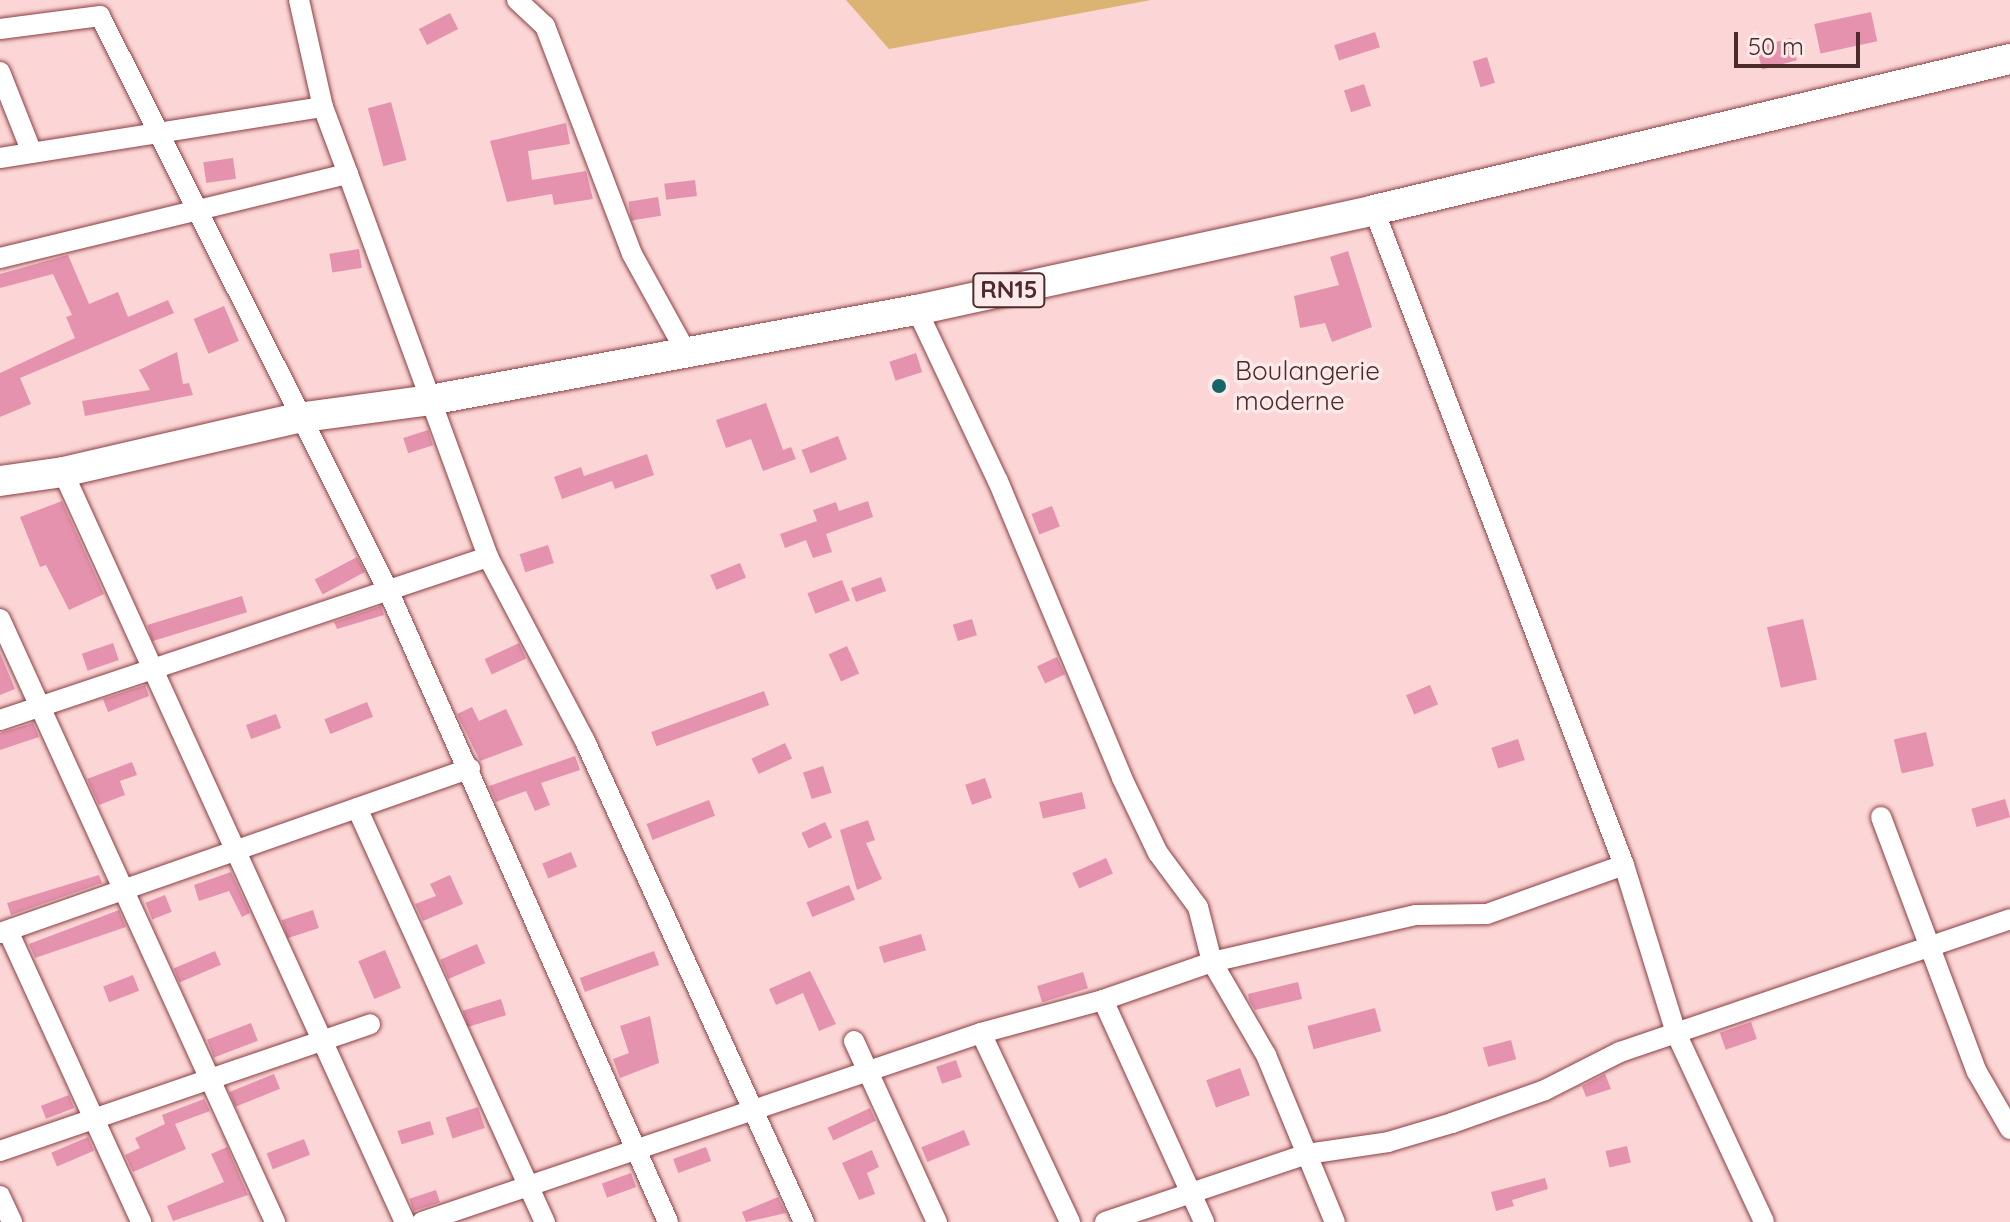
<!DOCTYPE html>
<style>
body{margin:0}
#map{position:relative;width:2010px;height:1222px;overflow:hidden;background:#fcd6d6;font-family:Quicksand,sans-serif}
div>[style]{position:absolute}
.green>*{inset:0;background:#dbb373}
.building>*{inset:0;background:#e592ae;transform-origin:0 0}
.roads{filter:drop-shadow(0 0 2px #8c3f43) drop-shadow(0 0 2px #8c3f43)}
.street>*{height:20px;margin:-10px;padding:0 10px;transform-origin:10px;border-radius:10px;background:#fff}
.primary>*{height:30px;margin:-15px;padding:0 15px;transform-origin:15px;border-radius:15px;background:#fff}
.dots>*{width:22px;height:22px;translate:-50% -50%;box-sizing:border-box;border:4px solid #fce9e9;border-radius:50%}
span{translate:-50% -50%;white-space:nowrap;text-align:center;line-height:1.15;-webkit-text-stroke:7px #fce9e9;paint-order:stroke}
.shield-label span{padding:2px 6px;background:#fce9e9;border:2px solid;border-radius:6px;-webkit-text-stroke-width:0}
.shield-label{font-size:24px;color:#4d2a2b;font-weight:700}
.poi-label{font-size:26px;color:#4d2a2b}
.left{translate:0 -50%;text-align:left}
.scale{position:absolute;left:1734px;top:32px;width:126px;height:36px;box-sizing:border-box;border:4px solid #4d2a2b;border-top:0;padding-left:10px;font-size:24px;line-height:28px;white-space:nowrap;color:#4d2a2b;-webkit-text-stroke:6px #fce9e9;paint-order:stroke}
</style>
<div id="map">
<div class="green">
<i style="clip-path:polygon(846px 0,1151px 0,889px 49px)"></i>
</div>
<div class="building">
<i style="left:1871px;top:12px;width:30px;height:58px;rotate:78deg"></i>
<i style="left:450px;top:13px;width:18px;height:35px;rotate:63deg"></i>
<i style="left:1375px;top:32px;width:16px;height:43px;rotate:72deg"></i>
<i style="left:1791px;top:38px;width:23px;height:36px;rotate:75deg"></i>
<i style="left:1487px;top:57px;width:27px;height:15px;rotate:73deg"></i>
<i style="left:1364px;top:84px;width:23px;height:21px;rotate:72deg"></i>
<i style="left:391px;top:102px;width:60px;height:24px;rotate:75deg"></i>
<i style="clip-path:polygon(566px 123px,570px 144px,528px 151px,532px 180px,586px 171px,593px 199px,554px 205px,552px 194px,507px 202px,490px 141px)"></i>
<i style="left:233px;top:158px;width:21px;height:30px;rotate:82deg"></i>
<i style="left:695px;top:180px;width:16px;height:31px;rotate:83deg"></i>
<i style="left:658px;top:197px;width:19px;height:30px;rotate:81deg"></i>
<i style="left:359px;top:249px;width:19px;height:30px;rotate:81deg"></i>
<i style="clip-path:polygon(1348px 251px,1372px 327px,1332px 342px,1325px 323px,1300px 328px,1294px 296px,1339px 285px,1330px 257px)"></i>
<i style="clip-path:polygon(68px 255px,89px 304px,118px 292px,128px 317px,168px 300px,174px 313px,20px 378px,31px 404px,0 417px,0 373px,75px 338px,66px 317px,72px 315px,53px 274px,0 288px,0 274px)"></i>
<i style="left:224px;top:306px;width:38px;height:33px;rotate:67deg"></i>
<i style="clip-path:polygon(177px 352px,183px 384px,189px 383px,193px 395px,85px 416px,82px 401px,150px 390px,139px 370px)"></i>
<i style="left:916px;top:353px;width:20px;height:28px;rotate:72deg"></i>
<i style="clip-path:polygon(766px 403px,783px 450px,791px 447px,796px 459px,763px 471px,751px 439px,726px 448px,716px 420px)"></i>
<i style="left:428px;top:430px;width:16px;height:26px;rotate:72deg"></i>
<i style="left:838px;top:436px;width:25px;height:39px;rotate:69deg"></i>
<i style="clip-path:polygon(647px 454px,654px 475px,615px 489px,612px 481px,562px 499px,554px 477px,581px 467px,584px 476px)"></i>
<i style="clip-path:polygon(62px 501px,104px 594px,69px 610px,46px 565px,40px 567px,20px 517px)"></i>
<i style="clip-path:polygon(868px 501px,873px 517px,826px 534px,832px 552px,813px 558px,806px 540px,785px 548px,780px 534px,817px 521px,813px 510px,836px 502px,839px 511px)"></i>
<i style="left:1052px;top:506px;width:22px;height:22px;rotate:69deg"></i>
<i style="left:548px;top:545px;width:19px;height:30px;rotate:72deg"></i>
<i style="left:357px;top:557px;width:17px;height:48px;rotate:62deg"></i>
<i style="left:740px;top:563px;width:16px;height:32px;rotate:68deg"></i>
<i style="left:881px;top:577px;width:15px;height:32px;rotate:70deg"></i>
<i style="left:842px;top:580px;width:22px;height:37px;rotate:69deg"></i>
<i style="left:242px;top:596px;width:17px;height:99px;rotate:73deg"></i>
<i style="clip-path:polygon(381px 606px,384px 615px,337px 629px,334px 622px)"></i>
<i style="left:972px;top:619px;width:17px;height:20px;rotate:73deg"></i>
<i style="left:1803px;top:619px;width:62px;height:37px;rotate:77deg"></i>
<i style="left:113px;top:643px;width:18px;height:33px;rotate:71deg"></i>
<i style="left:519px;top:643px;width:17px;height:38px;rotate:65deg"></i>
<i style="left:847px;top:646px;width:30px;height:20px;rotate:66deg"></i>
<i style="clip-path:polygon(0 653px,15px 689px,0 695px)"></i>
<i style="left:1057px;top:657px;width:19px;height:22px;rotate:65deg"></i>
<i style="clip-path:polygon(145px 685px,149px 696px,108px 712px,103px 699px)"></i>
<i style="left:1430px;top:685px;width:21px;height:26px;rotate:67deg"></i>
<i style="left:764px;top:691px;width:15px;height:120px;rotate:70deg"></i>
<i style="left:367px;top:702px;width:16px;height:46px;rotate:68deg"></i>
<i style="clip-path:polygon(472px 707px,479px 721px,506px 709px,523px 745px,480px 761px,457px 714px)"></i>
<i style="left:276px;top:714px;width:15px;height:32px;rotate:70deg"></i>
<i style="clip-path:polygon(33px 723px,39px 737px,0 750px,0 733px)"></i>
<i style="left:1926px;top:732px;width:35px;height:33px;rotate:77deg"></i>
<i style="left:1518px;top:739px;width:22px;height:28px;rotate:72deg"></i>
<i style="left:785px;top:743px;width:17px;height:37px;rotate:65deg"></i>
<i style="clip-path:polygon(575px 756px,580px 770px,541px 783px,550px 805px,535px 811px,526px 791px,496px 802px,489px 786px)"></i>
<i style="clip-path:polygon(132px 762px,137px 775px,120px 781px,125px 795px,99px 805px,87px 779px)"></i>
<i style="left:823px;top:766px;width:28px;height:21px;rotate:72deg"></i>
<i style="left:985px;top:778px;width:21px;height:21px;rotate:71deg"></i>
<i style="left:1082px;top:792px;width:17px;height:44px;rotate:77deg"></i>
<i style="left:2005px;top:799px;width:19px;height:35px;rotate:74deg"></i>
<i style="left:709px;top:800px;width:17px;height:67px;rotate:69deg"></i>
<i style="clip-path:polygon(868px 820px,875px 840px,866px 843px,882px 879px,857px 890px,840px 830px)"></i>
<i style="left:825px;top:822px;width:17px;height:26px;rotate:65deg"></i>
<i style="left:571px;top:852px;width:16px;height:31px;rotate:68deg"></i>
<i style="left:1106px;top:858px;width:17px;height:37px;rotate:66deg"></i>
<i style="clip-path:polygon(231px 872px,250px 913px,242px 917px,229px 891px,199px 901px,194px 885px)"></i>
<i style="clip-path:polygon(99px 875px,102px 883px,11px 915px,7px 903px)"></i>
<i style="clip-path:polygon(450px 875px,463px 904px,423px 921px,415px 904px,436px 896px,430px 884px)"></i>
<i style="left:849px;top:885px;width:16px;height:46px;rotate:68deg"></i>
<i style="left:165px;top:895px;width:18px;height:21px;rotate:68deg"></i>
<i style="clip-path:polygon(119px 910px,126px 927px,35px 958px,29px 944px)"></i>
<i style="left:313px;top:910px;width:19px;height:33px;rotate:72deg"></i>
<i style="left:921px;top:934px;width:17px;height:44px;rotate:73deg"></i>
<i style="left:477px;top:944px;width:21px;height:40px;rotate:67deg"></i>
<i style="left:385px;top:950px;width:41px;height:29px;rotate:67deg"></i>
<i style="left:215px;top:951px;width:15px;height:45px;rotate:67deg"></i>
<i style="left:654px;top:951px;width:15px;height:79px;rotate:70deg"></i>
<i style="clip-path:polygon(810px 971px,836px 1024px,819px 1031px,803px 993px,776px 1005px,769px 989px)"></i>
<i style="left:1083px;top:972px;width:17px;height:48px;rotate:73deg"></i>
<i style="left:133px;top:975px;width:17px;height:32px;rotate:69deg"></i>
<i style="clip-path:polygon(1298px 982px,1302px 999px,1255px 1010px,1249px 1000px,1248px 994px)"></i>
<i style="left:501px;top:999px;width:17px;height:40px;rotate:73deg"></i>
<i style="left:1375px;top:1008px;width:24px;height:70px;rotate:75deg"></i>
<i style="clip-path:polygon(650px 1016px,659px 1063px,620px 1078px,613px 1059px,629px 1053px,620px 1026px)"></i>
<i style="left:1751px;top:1022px;width:18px;height:33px;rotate:71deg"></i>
<i style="left:251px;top:1023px;width:19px;height:47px;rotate:69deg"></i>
<i style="left:1511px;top:1040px;width:20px;height:29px;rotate:75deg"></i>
<i style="left:956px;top:1060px;width:18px;height:21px;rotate:71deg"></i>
<i style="left:1240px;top:1068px;width:29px;height:36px;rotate:70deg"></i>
<i style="left:274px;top:1074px;width:16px;height:48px;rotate:68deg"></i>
<i style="clip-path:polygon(1605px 1074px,1611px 1089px,1586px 1097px,1582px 1086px)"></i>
<i style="left:69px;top:1095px;width:14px;height:30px;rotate:69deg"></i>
<i style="clip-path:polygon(204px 1099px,210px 1111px,175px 1124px,186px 1149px,133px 1172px,125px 1155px,140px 1148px,135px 1138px,165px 1124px,162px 1115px)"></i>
<i style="left:478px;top:1107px;width:22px;height:34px;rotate:72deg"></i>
<i style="left:870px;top:1108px;width:14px;height:47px;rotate:65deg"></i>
<i style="left:430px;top:1121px;width:14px;height:34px;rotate:73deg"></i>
<i style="left:964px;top:1130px;width:16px;height:46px;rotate:68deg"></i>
<i style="left:88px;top:1137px;width:15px;height:40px;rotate:67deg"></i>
<i style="left:304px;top:1139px;width:17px;height:40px;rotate:69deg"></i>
<i style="left:1627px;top:1146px;width:17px;height:22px;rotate:77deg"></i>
<i style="clip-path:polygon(227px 1147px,248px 1195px,173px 1221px,167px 1206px,224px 1182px,211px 1154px)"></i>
<i style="left:706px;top:1147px;width:15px;height:35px;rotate:70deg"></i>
<i style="clip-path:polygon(872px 1150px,879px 1167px,867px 1173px,875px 1194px,859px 1200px,842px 1163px)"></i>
<i style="left:631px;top:1173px;width:15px;height:31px;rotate:70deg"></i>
<i style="clip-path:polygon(1545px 1178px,1548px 1189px,1512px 1200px,1514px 1206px,1496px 1211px,1491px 1192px)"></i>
<i style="left:436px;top:1190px;width:13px;height:28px;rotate:72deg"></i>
<i style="clip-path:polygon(778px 1197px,786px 1213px,746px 1222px,742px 1212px)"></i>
</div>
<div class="roads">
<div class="street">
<i style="left:299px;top:0;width:110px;rotate:77.4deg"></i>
<i style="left:323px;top:107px;width:72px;rotate:69.5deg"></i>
<i style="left:517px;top:0;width:38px;rotate:43deg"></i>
<i style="left:545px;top:26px;width:244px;rotate:69.1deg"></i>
<i style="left:632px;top:254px;width:110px;rotate:61.1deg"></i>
<i style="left:0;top:29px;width:101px;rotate:-7.4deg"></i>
<i style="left:100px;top:16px;width:642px;rotate:63.36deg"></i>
<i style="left:388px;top:590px;width:691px;rotate:66.1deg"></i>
<i style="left:0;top:72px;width:87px;rotate:68.4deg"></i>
<i style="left:0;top:158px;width:327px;rotate:-9deg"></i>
<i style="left:1374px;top:210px;width:701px;rotate:69.11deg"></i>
<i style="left:1624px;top:865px;width:176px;rotate:72.8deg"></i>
<i style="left:1676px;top:1033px;width:208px;rotate:65deg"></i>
<i style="left:0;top:258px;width:358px;rotate:-13.6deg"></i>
<i style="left:348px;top:174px;width:408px;rotate:69.9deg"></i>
<i style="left:488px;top:557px;width:208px;rotate:62.2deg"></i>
<i style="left:585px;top:741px;width:529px;rotate:65.52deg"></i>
<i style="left:917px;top:310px;width:189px;rotate:64.7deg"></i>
<i style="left:998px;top:481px;width:322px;rotate:67.3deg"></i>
<i style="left:1122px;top:778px;width:83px;rotate:64.4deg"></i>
<i style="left:1158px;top:853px;width:67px;rotate:53.5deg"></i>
<i style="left:1198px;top:907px;width:57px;rotate:75.7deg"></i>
<i style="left:1212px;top:962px;width:108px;rotate:59.9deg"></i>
<i style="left:1266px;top:1055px;width:181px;rotate:67.6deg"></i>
<i style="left:63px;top:472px;width:824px;rotate:65.49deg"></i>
<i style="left:0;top:619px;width:663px;rotate:65.48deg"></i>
<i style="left:0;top:720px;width:515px;rotate:-18.47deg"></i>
<i style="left:357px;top:808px;width:455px;rotate:65.6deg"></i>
<i style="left:1881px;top:817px;width:272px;rotate:69.4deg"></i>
<i style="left:1977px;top:1072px;width:66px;rotate:59.9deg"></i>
<i style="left:8px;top:931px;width:320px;rotate:65.4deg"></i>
<i style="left:0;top:933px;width:498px;rotate:-19.3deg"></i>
<i style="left:1103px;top:1000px;width:244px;rotate:65.5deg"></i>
<i style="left:981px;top:1033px;width:209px;rotate:64.8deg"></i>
<i style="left:854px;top:1041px;width:199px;rotate:65.4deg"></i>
<i style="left:0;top:1151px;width:391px;rotate:-18.9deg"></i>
<i style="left:0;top:1196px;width:29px;rotate:65deg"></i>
<i style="left:422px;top:1222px;width:590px;rotate:-18.68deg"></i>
<i style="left:981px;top:1033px;width:126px;rotate:-15.1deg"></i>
<i style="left:1103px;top:1000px;width:115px;rotate:-19.2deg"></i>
<i style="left:1212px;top:962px;width:209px;rotate:-13deg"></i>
<i style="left:1416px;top:915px;width:71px;rotate:-0.8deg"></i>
<i style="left:1487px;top:914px;width:145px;rotate:-19.7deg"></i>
<i style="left:1105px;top:1222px;width:213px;rotate:-18.6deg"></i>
<i style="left:1307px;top:1154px;width:82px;rotate:-8.4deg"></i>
<i style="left:1388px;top:1142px;width:67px;rotate:-16.5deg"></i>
<i style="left:1452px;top:1123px;width:99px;rotate:-19.5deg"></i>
<i style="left:1545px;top:1090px;width:84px;rotate:-26.9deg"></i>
<i style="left:1620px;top:1052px;width:412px;rotate:-18.8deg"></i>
</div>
<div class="primary">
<i style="left:0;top:481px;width:64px;rotate:-8.1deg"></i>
<i style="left:63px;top:472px;width:240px;rotate:-13deg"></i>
<i style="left:297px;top:418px;width:134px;rotate:-7.7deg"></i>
<i style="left:430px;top:400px;width:495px;rotate:-10.5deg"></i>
<i style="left:917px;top:310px;width:468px;rotate:-12.3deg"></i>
<i style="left:1374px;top:210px;width:654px;rotate:-13.36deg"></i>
</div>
</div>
<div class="dots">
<i style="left:1219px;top:386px;background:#166568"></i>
</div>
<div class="shield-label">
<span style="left:1009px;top:290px">RN15</span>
</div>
<div class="poi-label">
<span class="left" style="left:1235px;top:386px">Boulangerie<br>moderne</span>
</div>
<div class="scale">50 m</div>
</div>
